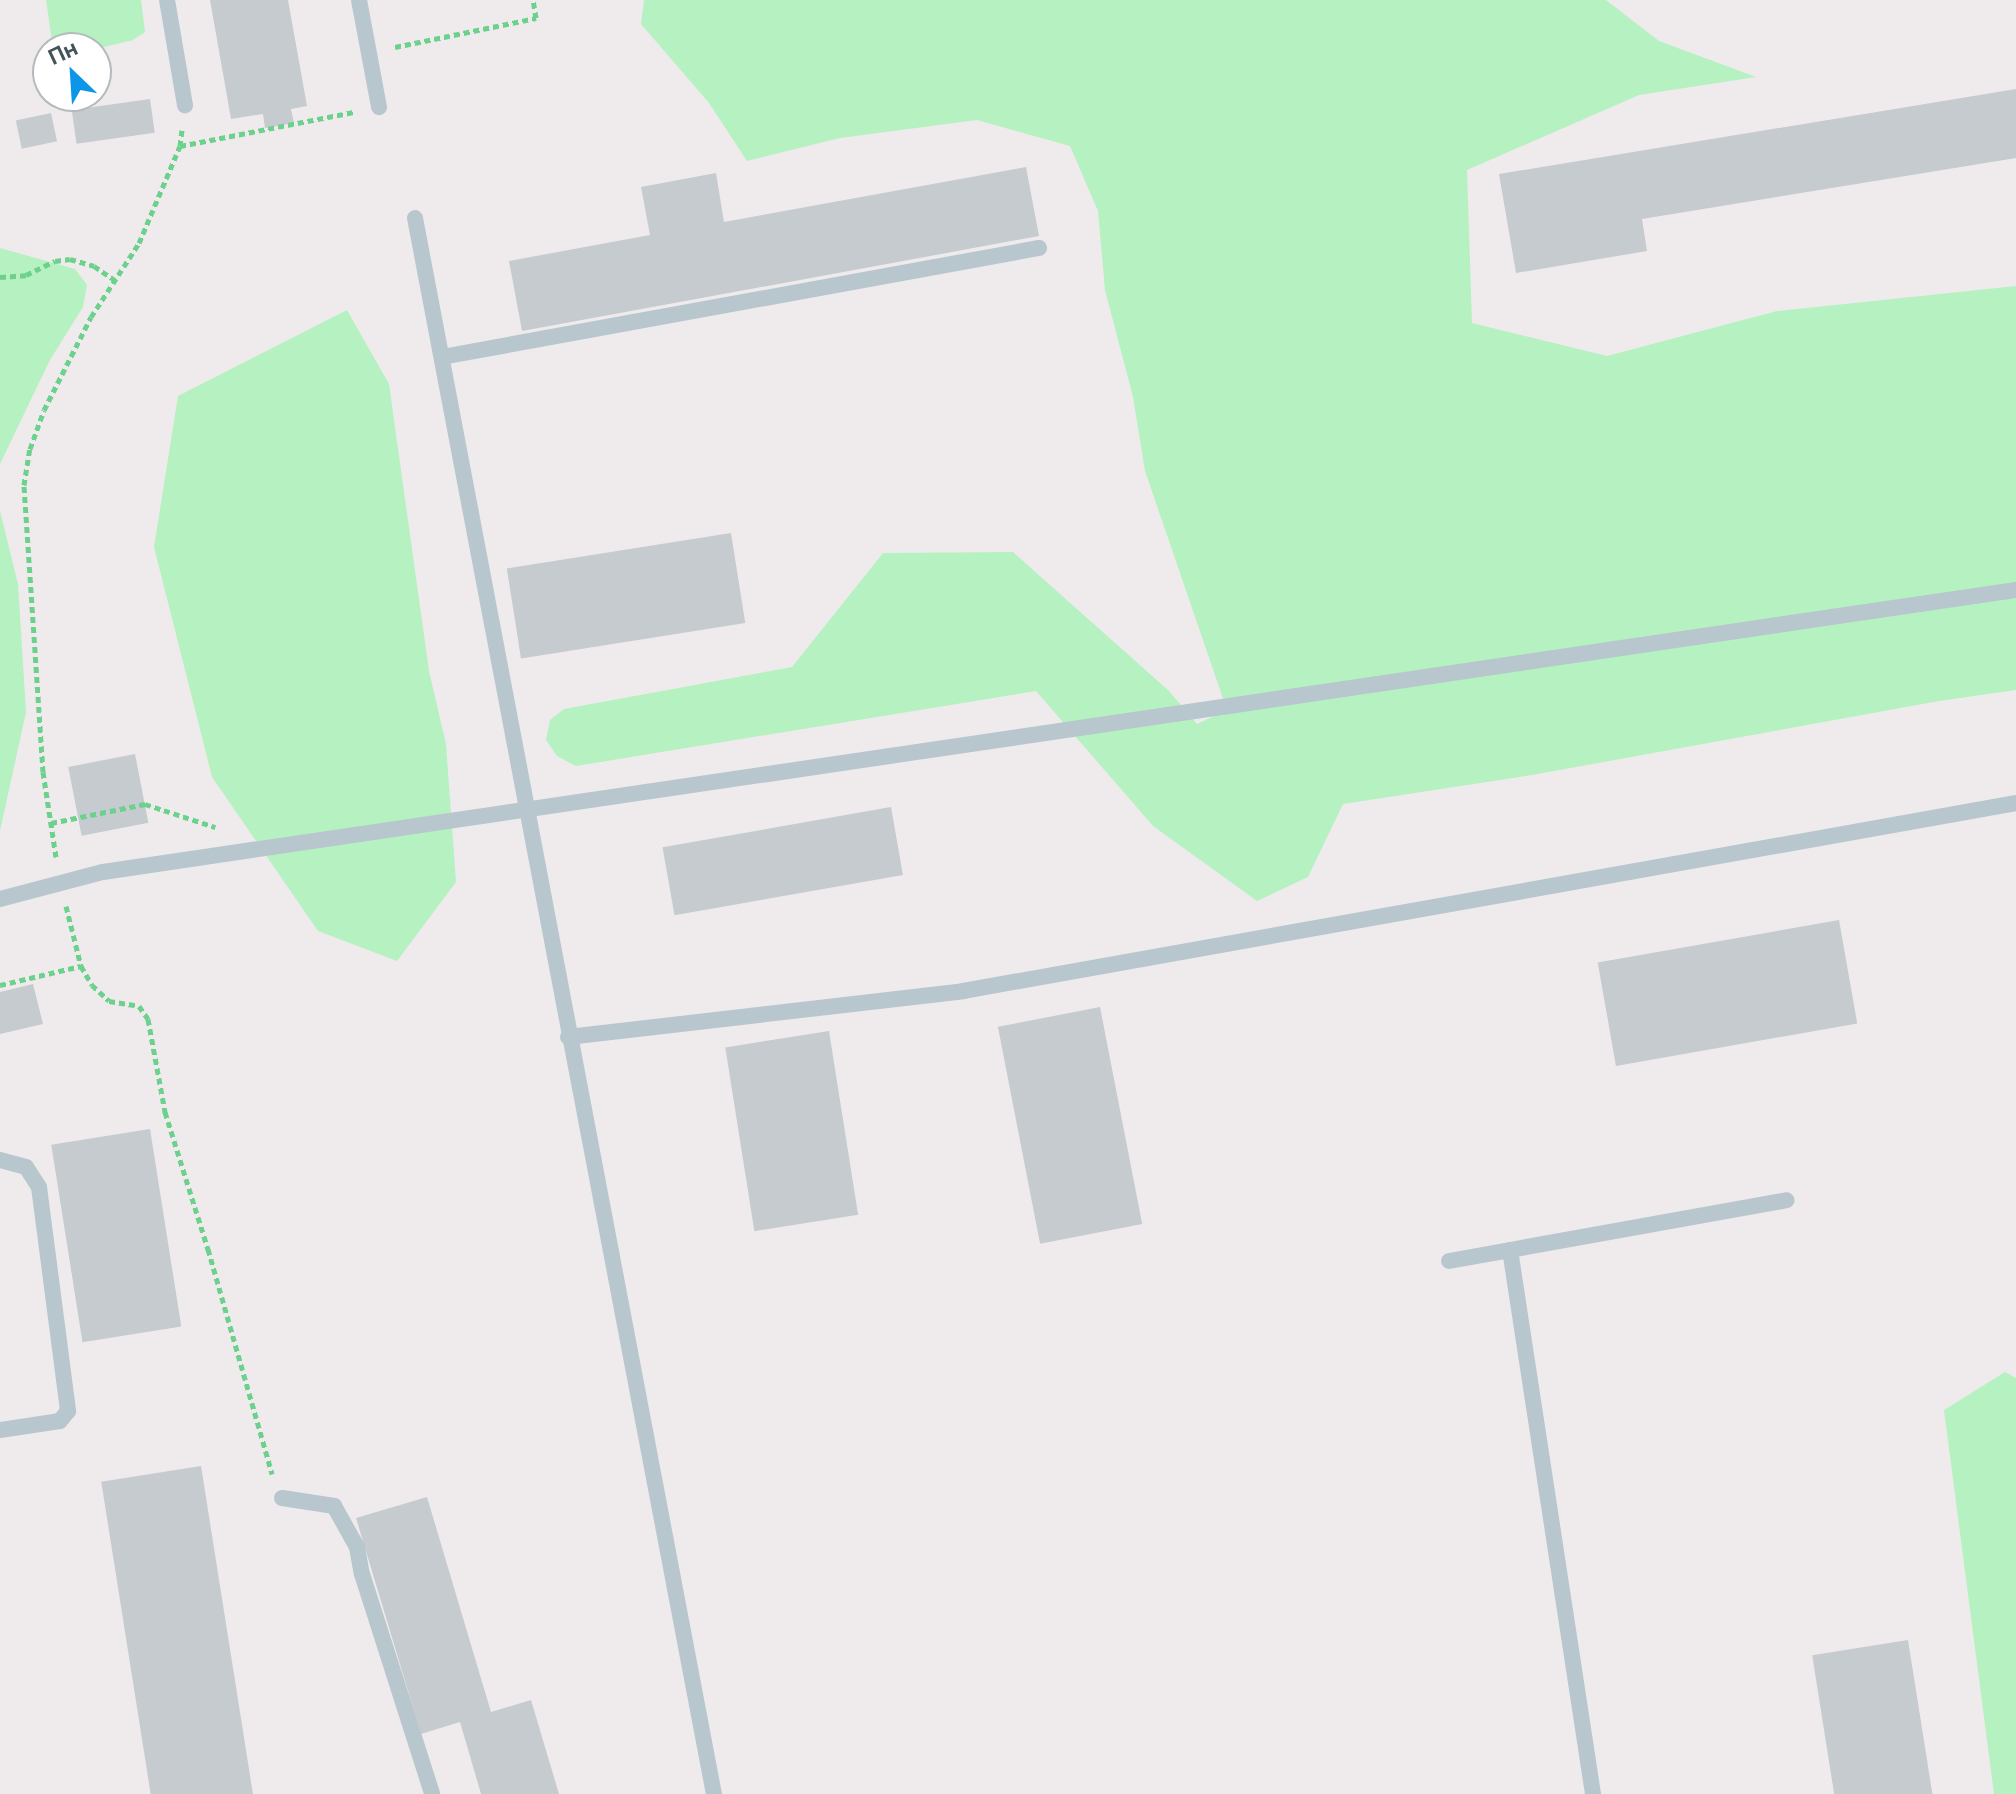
<!DOCTYPE html>
<meta charset="utf-8">
<style>
body{margin:0}
#map{position:relative;width:2016px;height:1794px;overflow:hidden;background:#efebec;font-family:Raleway,sans-serif}
div>[style]{position:absolute}
.green>*{inset:0;background:#b5f1c1}
.building>*{inset:0;background:#c5cbcf;transform-origin:0 0}
.path>*{height:5px;margin-top:-2.5px;transform-origin:0;background:repeating-linear-gradient(90deg,#6bd18c 0 6px,transparent 0 10px)}
.service>*{height:16px;margin:-8px;padding:0 8px;transform-origin:8px;border-radius:8px;background:#b8c7cd}
span{translate:-50% -50%;white-space:nowrap;text-align:center;line-height:1.15;-webkit-text-stroke:6px #fff;paint-order:stroke}
.north{position:absolute;left:32px;top:32px;width:80px;height:80px;box-sizing:border-box;background:#fff;border:2px solid #b4babd;border-radius:50%;rotate:335deg;font-size:22px;font-weight:700;line-height:32px;text-align:center;color:#43535a}
.north::after{content:'';display:block;margin:auto;width:28px;height:36px;background:#0d95e7;clip-path:polygon(50% 0,100% 100%,50% 72%,0 100%)}
</style>
<div id="map">
<div class="green">
<i style="clip-path:polygon(46px 0,141px 0,145px 32px,133px 40px,96px 49px,53px 48px)"></i>
<i style="clip-path:polygon(644px 0,1606px 0,1659px 41px,1756px 77px,1639px 95px,1467px 170px,1472px 323px,1607px 356px,1777px 311px,2016px 286px,2016px 690px,1939px 701px,1532px 775px,1343px 804px,1308px 877px,1257px 901px,1153px 826px,1036px 691px,576px 766px,557px 756px,546px 740px,550px 720px,564px 709px,792px 667px,883px 553px,1013px 552px,1169px 691px,1197px 724px,1227px 710px,1145px 471px,1133px 397px,1105px 290px,1098px 211px,1070px 146px,977px 120px,840px 138px,747px 161px,709px 103px,641px 24px)"></i>
<i style="clip-path:polygon(0 248px,75px 269px,87px 285px,83px 307px,50px 360px,0 464px)"></i>
<i style="clip-path:polygon(347px 310px,389px 384px,429px 671px,446px 744px,456px 882px,397px 961px,318px 931px,212px 777px,154px 547px,178px 396px)"></i>
<i style="clip-path:polygon(0 511px,18px 584px,26px 712px,0 831px)"></i>
<i style="clip-path:polygon(2005px 1372px,2016px 1378px,2016px 1794px,1994px 1794px,1944px 1410px)"></i>
</div>
<div class="building">
<i style="clip-path:polygon(210px 0,288px 0,307px 106px,291px 109px,294px 123px,265px 128px,263px 114px,231px 119px)"></i>
<i style="clip-path:polygon(2016px 89px,2016px 158px,1642px 219px,1647px 251px,1516px 273px,1499px 174px)"></i>
<i style="left:150px;top:99px;width:34px;height:79px;rotate:82deg"></i>
<i style="left:51px;top:113px;width:29px;height:36px;rotate:78deg"></i>
<i style="clip-path:polygon(1026px 167px,1039px 236px,522px 331px,509px 261px,650px 235px,641px 187px,716px 173px,724px 222px)"></i>
<i style="left:731px;top:533px;width:91px;height:227px;rotate:81deg"></i>
<i style="left:135px;top:754px;width:70px;height:68px;rotate:79deg"></i>
<i style="left:891px;top:807px;width:69px;height:232px;rotate:80deg"></i>
<i style="left:1839px;top:920px;width:105px;height:245px;rotate:80deg"></i>
<i style="clip-path:polygon(33px 984px,43px 1024px,0 1034px,0 992px)"></i>
<i style="left:1100px;top:1007px;width:221px;height:104px;rotate:79deg"></i>
<i style="left:829px;top:1031px;width:186px;height:105px;rotate:81deg"></i>
<i style="left:150px;top:1129px;width:200px;height:100px;rotate:81deg"></i>
<i style="left:201px;top:1466px;width:332px;height:101px;rotate:81deg"></i>
<i style="clip-path:polygon(427px 1497px,491px 1712px,531px 1700px,559px 1794px,481px 1794px,460px 1722px,421px 1734px,356px 1518px)"></i>
<i style="left:1908px;top:1640px;width:156px;height:97px;rotate:81deg"></i>
</div>
<div class="path">
<i style="left:395px;top:47px;width:144px;rotate:-11.6deg"></i>
<i style="left:536px;top:18px;width:18px;rotate:-99deg"></i>
<i style="left:180px;top:146px;width:177px;rotate:-11.1deg"></i>
<i style="left:0;top:277px;width:26px;rotate:-4deg"></i>
<i style="left:26px;top:275px;width:32px;rotate:-26deg"></i>
<i style="left:55px;top:261px;width:15px;rotate:-8deg"></i>
<i style="left:70px;top:259px;width:25px;rotate:16deg"></i>
<i style="left:94px;top:266px;width:25px;rotate:34deg"></i>
<i style="left:51px;top:823px;width:96px;rotate:-11.4deg"></i>
<i style="left:145px;top:804px;width:74px;rotate:18.2deg"></i>
<i style="left:56px;top:857px;width:86px;rotate:-98.7deg"></i>
<i style="left:43px;top:772px;width:288px;rotate:-93.8deg"></i>
<i style="left:24px;top:485px;width:36px;rotate:-81deg"></i>
<i style="left:30px;top:449px;width:41px;rotate:-70.3deg"></i>
<i style="left:44px;top:410px;width:104px;rotate:-63.2deg"></i>
<i style="left:91px;top:317px;width:88px;rotate:-57deg"></i>
<i style="left:139px;top:243px;width:105px;rotate:-67.1deg"></i>
<i style="left:180px;top:146px;width:16px;rotate:-83deg"></i>
<i style="left:66px;top:906px;width:62px;rotate:76deg"></i>
<i style="left:81px;top:966px;width:22px;rotate:60deg"></i>
<i style="left:92px;top:985px;width:23px;rotate:43deg"></i>
<i style="left:109px;top:1001px;width:30px;rotate:9deg"></i>
<i style="left:139px;top:1006px;width:16px;rotate:55deg"></i>
<i style="left:148px;top:1019px;width:95px;rotate:79.6deg"></i>
<i style="left:165px;top:1112px;width:144px;rotate:72.6deg"></i>
<i style="left:208px;top:1249px;width:234px;rotate:74.1deg"></i>
<i style="left:0;top:985px;width:83px;rotate:-13.2deg"></i>
</div>
<div class="service">
<i style="left:167px;top:0;width:107px;rotate:80.3deg"></i>
<i style="left:359px;top:0;width:109px;rotate:79.4deg"></i>
<i style="left:415px;top:218px;width:1604px;rotate:79.26deg"></i>
<i style="left:442px;top:357px;width:607px;rotate:-10.35deg"></i>
<i style="left:0;top:899px;width:106px;rotate:-14.7deg"></i>
<i style="left:103px;top:872px;width:1934px;rotate:-8.39deg"></i>
<i style="left:568px;top:1037px;width:398px;rotate:-6.6deg"></i>
<i style="left:963px;top:991px;width:1070px;rotate:-10.12deg"></i>
<i style="left:0;top:1160px;width:27px;rotate:15deg"></i>
<i style="left:26px;top:1167px;width:24px;rotate:57deg"></i>
<i style="left:39px;top:1187px;width:226px;rotate:82.6deg"></i>
<i style="left:68px;top:1411px;width:13px;rotate:129deg"></i>
<i style="left:60px;top:1421px;width:61px;rotate:171.5deg"></i>
<i style="left:1449px;top:1261px;width:62px;rotate:-10.2deg"></i>
<i style="left:282px;top:1498px;width:53px;rotate:8.7deg"></i>
<i style="left:334px;top:1506px;width:47px;rotate:60.7deg"></i>
<i style="left:357px;top:1547px;width:27px;rotate:80deg"></i>
<i style="left:362px;top:1574px;width:231px;rotate:72.3deg"></i>
<i style="left:1593px;top:1794px;width:550px;rotate:-98.67deg"></i>
<i style="left:1510px;top:1250px;width:281px;rotate:-10.2deg"></i>
</div>
<div class="north">Пн</div>
</div>
